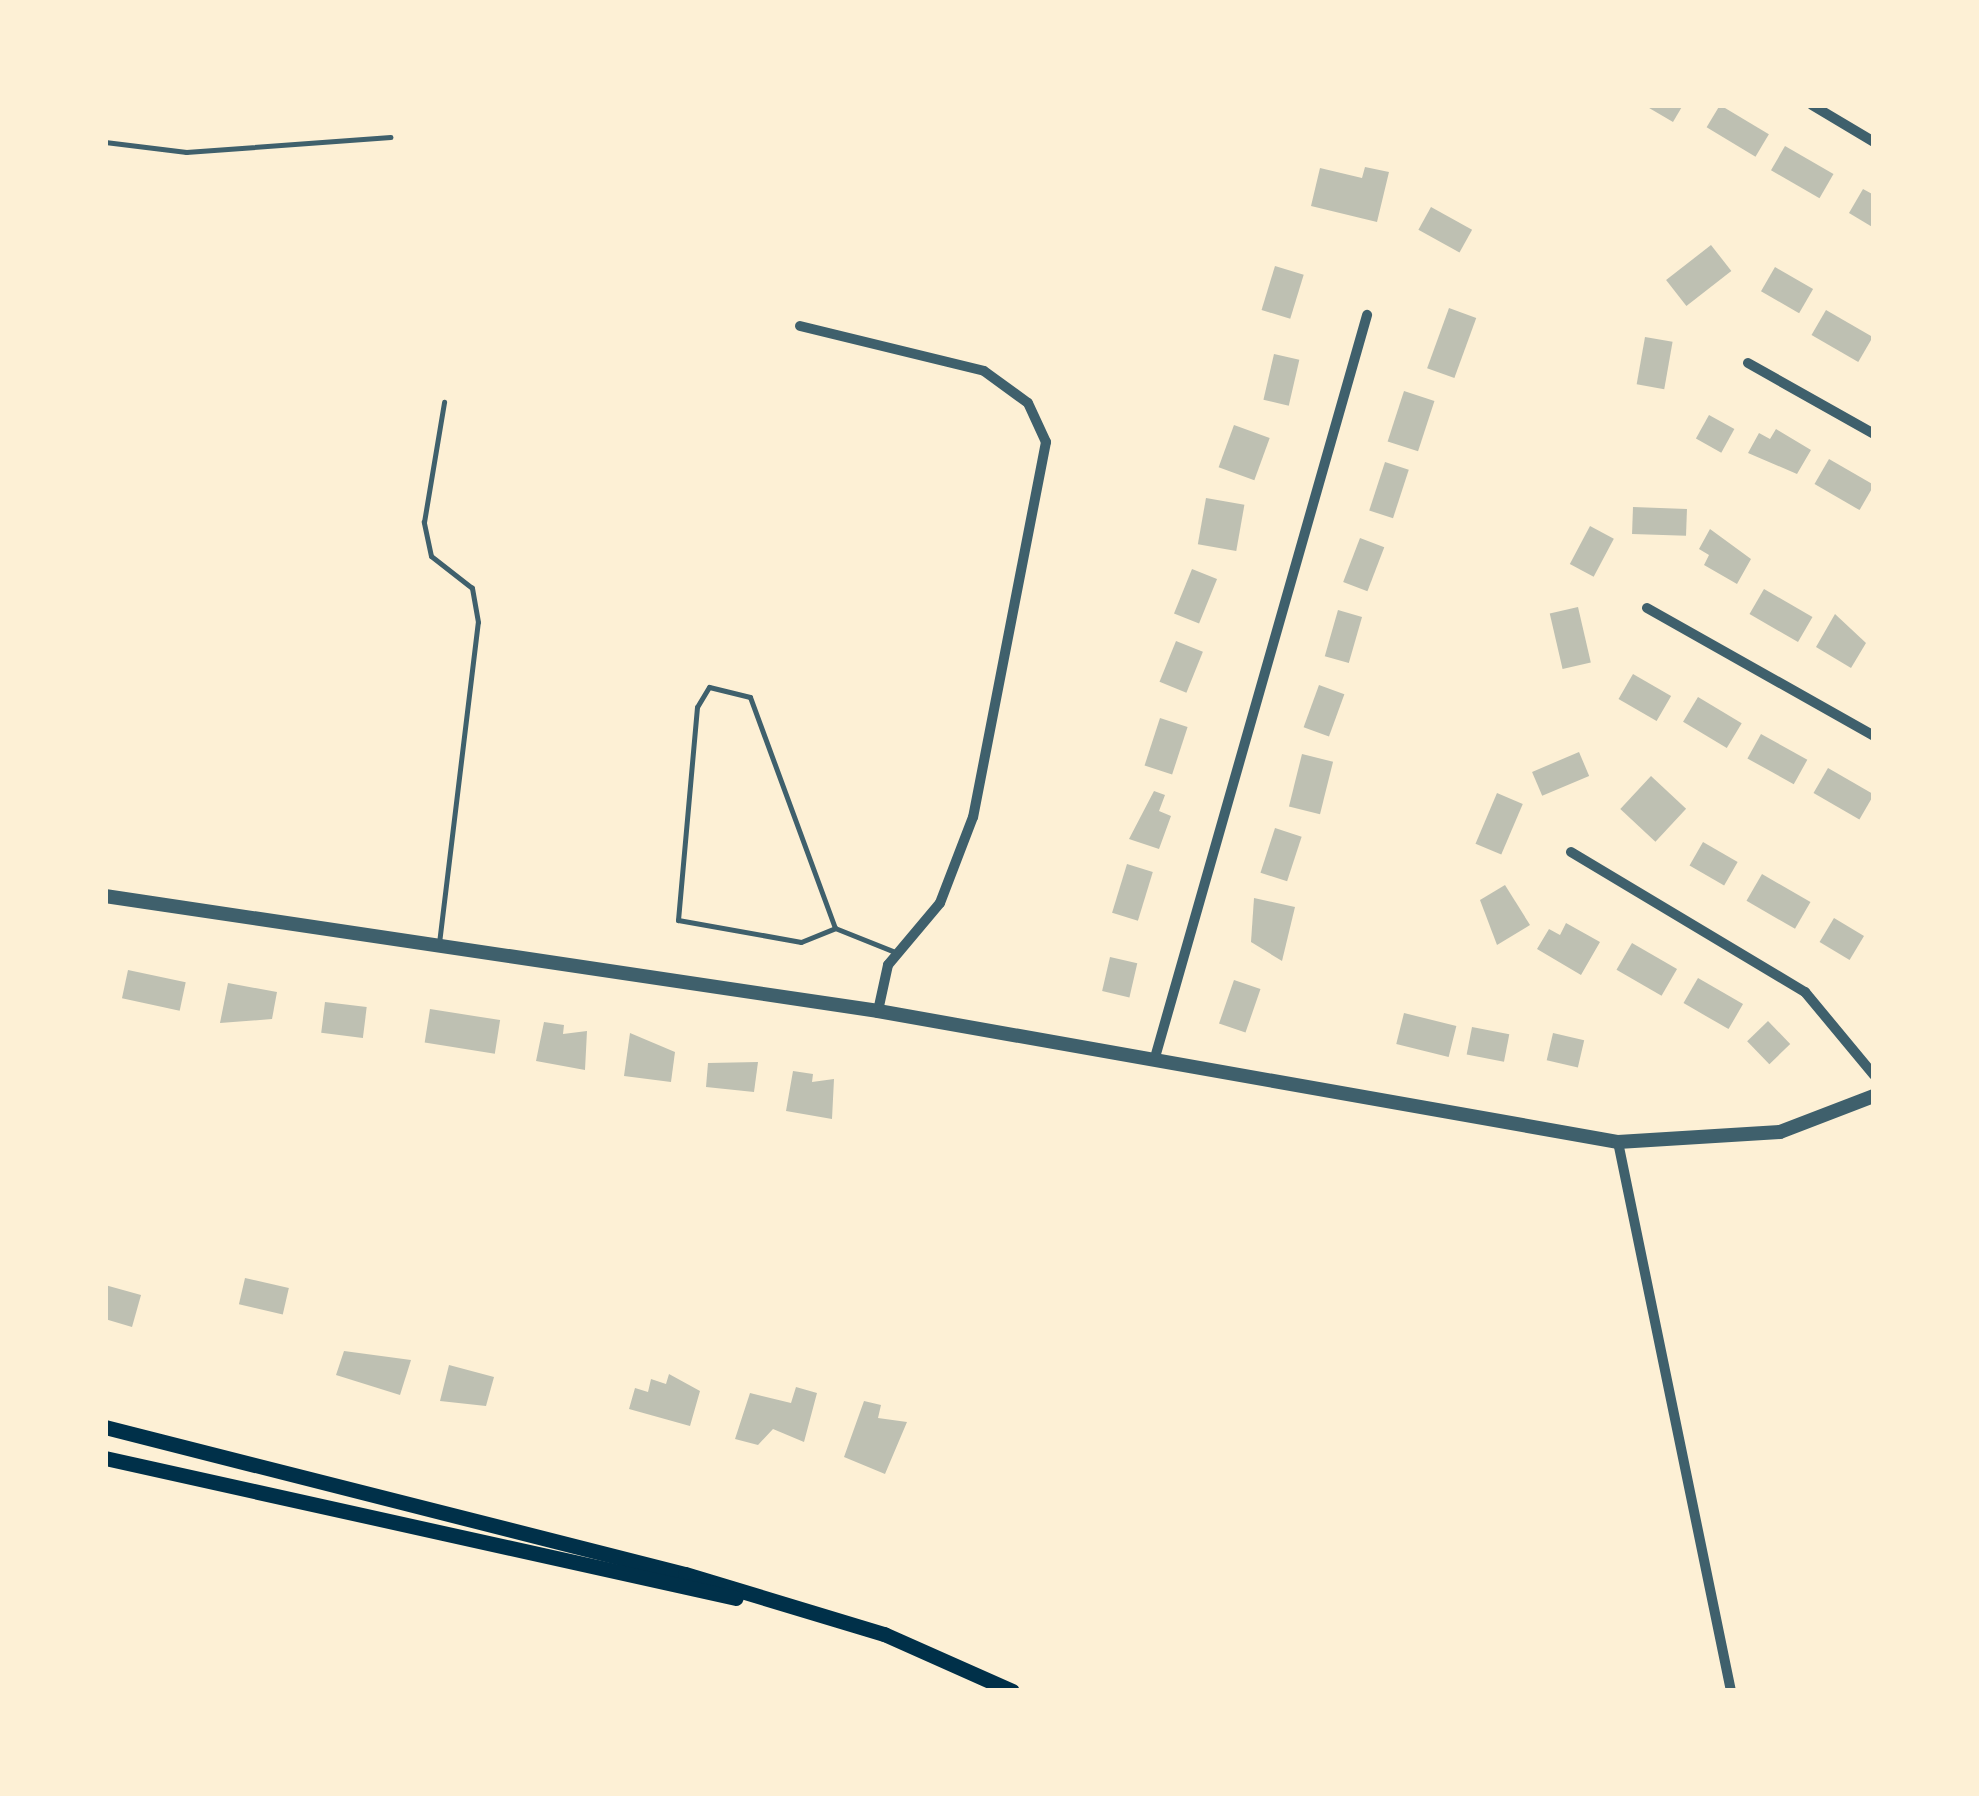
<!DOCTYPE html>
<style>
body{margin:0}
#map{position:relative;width:1979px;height:1796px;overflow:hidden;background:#fdf0d5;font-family:"Public Sans",sans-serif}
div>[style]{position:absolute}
.building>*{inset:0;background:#bec0b2;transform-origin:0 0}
.service>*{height:5px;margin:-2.5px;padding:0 2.5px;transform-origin:2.5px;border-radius:2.5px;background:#3f606c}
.minor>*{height:10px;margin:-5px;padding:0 5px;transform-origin:5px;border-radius:5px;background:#3f606c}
.tertiary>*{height:14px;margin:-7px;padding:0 7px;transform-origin:7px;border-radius:7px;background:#3f606c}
.secondary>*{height:15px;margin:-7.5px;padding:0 7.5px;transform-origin:7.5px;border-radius:7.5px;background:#003049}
span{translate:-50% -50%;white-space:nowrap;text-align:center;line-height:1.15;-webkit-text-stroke:8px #fdf0d5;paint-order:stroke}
.frame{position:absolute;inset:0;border:108px solid #fdf0d5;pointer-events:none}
</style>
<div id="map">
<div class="building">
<i style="clip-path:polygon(1644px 105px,1683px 105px,1673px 122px)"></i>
<i style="left:1720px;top:105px;width:57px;height:26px;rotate:31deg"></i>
<i style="left:1785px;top:146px;width:56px;height:28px;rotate:30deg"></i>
<i style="clip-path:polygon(1365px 167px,1389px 172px,1377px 222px,1311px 206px,1320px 168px,1362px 178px)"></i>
<i style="clip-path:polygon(1863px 189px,1874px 195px,1874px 228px,1849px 213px)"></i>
<i style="left:1431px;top:207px;width:47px;height:26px;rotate:29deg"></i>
<i style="left:1711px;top:245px;width:33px;height:57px;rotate:52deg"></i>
<i style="left:1275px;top:266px;width:30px;height:46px;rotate:17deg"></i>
<i style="left:1775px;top:267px;width:44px;height:28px;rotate:30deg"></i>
<i style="left:1449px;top:308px;width:29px;height:64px;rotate:20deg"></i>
<i style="left:1826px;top:310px;width:54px;height:29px;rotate:30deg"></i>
<i style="left:1645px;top:337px;width:28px;height:48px;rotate:10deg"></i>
<i style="left:1274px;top:354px;width:26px;height:47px;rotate:13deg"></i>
<i style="left:1404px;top:391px;width:32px;height:53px;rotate:18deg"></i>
<i style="left:1709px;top:415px;width:29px;height:27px;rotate:29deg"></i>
<i style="left:1234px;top:425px;width:38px;height:45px;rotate:20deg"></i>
<i style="clip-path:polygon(1776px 429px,1811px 450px,1797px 474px,1748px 453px,1759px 433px,1770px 439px)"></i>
<i style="left:1829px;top:459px;width:52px;height:29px;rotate:30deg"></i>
<i style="left:1385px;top:462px;width:25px;height:51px;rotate:18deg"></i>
<i style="left:1206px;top:498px;width:39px;height:47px;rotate:10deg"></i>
<i style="left:1633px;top:507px;width:54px;height:27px;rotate:2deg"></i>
<i style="left:1590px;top:526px;width:27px;height:43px;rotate:28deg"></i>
<i style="clip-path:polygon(1710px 529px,1751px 559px,1737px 584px,1704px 565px,1709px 555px,1699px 549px)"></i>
<i style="left:1360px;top:538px;width:26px;height:47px;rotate:21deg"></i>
<i style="left:1192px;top:569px;width:27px;height:48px;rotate:22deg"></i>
<i style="left:1764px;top:589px;width:56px;height:29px;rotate:30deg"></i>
<i style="left:1578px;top:607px;width:57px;height:29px;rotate:77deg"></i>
<i style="left:1338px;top:610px;width:25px;height:48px;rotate:16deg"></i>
<i style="clip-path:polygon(1835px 614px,1866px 643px,1851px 668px,1816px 647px)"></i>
<i style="left:1176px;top:641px;width:29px;height:44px;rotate:22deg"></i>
<i style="left:1633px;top:674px;width:44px;height:29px;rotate:30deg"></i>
<i style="left:1319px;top:685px;width:27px;height:45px;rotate:20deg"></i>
<i style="left:1698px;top:697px;width:51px;height:29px;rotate:31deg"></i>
<i style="left:1160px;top:718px;width:29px;height:50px;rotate:18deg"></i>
<i style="left:1761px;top:734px;width:53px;height:28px;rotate:29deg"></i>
<i style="left:1579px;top:752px;width:26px;height:51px;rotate:67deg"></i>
<i style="left:1302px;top:754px;width:32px;height:54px;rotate:14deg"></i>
<i style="left:1828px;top:768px;width:53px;height:29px;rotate:30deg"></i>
<i style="left:1651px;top:776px;width:48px;height:45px;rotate:43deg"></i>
<i style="clip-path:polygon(1154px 791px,1165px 795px,1159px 811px,1171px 816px,1159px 849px,1129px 839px)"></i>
<i style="left:1497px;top:793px;width:28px;height:55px;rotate:23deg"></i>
<i style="left:1275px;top:828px;width:28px;height:47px;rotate:18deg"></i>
<i style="left:1703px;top:842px;width:40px;height:27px;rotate:30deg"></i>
<i style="left:1127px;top:864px;width:27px;height:51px;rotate:17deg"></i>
<i style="left:1762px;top:874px;width:56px;height:31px;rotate:30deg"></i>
<i style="clip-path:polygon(1505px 885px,1530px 925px,1497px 945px,1480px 900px)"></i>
<i style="clip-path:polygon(1254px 898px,1295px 907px,1282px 961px,1251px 942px)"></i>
<i style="left:1834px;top:918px;width:35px;height:28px;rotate:31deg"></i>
<i style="clip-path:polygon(1566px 923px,1600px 942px,1581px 975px,1537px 949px,1549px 929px,1560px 935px)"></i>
<i style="left:1632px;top:943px;width:52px;height:31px;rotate:30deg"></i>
<i style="left:1110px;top:957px;width:28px;height:35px;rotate:13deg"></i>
<i style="left:128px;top:970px;width:59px;height:29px;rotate:12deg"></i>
<i style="left:1698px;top:978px;width:52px;height:29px;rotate:30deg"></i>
<i style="left:1234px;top:980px;width:28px;height:46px;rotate:19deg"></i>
<i style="clip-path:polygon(228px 983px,277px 992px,272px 1019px,220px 1023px)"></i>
<i style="left:325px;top:1002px;width:42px;height:31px;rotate:7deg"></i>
<i style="left:430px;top:1009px;width:71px;height:34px;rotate:9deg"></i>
<i style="left:1404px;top:1013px;width:54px;height:32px;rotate:14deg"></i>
<i style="left:1768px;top:1021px;width:32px;height:29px;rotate:46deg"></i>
<i style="clip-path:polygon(544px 1022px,564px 1025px,563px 1034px,587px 1031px,585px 1070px,536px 1061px)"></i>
<i style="left:1472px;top:1027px;width:38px;height:28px;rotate:11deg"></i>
<i style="clip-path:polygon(630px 1033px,675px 1052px,671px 1082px,624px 1076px)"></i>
<i style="left:1553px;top:1033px;width:32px;height:28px;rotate:13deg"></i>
<i style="clip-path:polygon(758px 1062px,754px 1092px,706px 1087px,708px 1063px)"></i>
<i style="clip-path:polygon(793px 1071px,813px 1074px,812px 1082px,834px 1079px,832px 1119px,786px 1111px)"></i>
<i style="left:245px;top:1278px;width:45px;height:27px;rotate:13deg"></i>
<i style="clip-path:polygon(105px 1285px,141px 1295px,132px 1327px,105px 1319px)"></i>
<i style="clip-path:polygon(344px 1351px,411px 1360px,400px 1395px,336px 1375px)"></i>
<i style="clip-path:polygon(449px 1365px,494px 1377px,486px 1406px,440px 1401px)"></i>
<i style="clip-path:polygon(669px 1374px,700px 1391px,690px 1426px,629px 1409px,635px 1388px,648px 1392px,651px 1379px,666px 1384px)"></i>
<i style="clip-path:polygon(796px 1387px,817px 1393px,804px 1442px,773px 1429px,758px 1445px,735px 1439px,750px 1393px,791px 1403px)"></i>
<i style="clip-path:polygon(864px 1401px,881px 1405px,878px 1418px,907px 1422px,885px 1474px,844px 1457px)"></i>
</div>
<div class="service">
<i style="left:105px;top:142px;width:82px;rotate:7deg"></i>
<i style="left:186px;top:152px;width:205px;rotate:-4.2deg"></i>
<i style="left:835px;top:928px;width:246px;rotate:-110.2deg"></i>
<i style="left:750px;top:697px;width:42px;rotate:-166.3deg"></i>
<i style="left:709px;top:687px;width:23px;rotate:121deg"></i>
<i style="left:697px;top:707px;width:214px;rotate:95.1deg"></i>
<i style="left:678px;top:920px;width:125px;rotate:10.1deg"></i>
<i style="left:801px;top:942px;width:37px;rotate:-22deg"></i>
<i style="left:835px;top:928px;width:65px;rotate:21.8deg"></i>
<i style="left:439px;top:943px;width:323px;rotate:-83.1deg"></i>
<i style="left:478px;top:622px;width:35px;rotate:-100deg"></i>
<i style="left:472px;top:588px;width:52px;rotate:-142deg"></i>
<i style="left:431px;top:556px;width:35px;rotate:-102deg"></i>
<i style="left:424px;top:522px;width:122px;rotate:-80.5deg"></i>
</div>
<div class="minor">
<i style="left:1812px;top:105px;width:72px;rotate:30.8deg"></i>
<i style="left:800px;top:326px;width:189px;rotate:13.7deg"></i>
<i style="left:984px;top:371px;width:54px;rotate:36deg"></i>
<i style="left:1028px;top:403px;width:43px;rotate:65.2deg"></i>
<i style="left:1046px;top:442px;width:382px;rotate:101deg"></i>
<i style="left:973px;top:817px;width:92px;rotate:111deg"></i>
<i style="left:940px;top:903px;width:81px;rotate:130deg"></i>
<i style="left:888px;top:965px;width:47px;rotate:102.3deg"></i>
<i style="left:1748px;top:363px;width:145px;rotate:29.4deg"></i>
<i style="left:1647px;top:608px;width:261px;rotate:29.4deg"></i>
<i style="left:1571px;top:852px;width:273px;rotate:30.9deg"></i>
<i style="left:1805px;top:992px;width:108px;rotate:50.3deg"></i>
<i style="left:1154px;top:1061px;width:776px;rotate:-74.06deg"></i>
<i style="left:1618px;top:1142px;width:561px;rotate:78.37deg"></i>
</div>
<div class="tertiary">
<i style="left:105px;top:896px;width:782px;rotate:8.46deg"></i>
<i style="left:878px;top:1011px;width:752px;rotate:10.04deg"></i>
<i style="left:1618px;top:1142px;width:162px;rotate:-3.5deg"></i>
<i style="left:1780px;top:1132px;width:101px;rotate:-21deg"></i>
</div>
<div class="secondary">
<i style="left:105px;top:1427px;width:598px;rotate:14.22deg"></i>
<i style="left:685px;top:1574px;width:208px;rotate:16.8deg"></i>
<i style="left:884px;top:1634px;width:140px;rotate:24deg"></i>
<i style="left:105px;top:1458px;width:646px;rotate:12.51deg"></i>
</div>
<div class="frame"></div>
</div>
